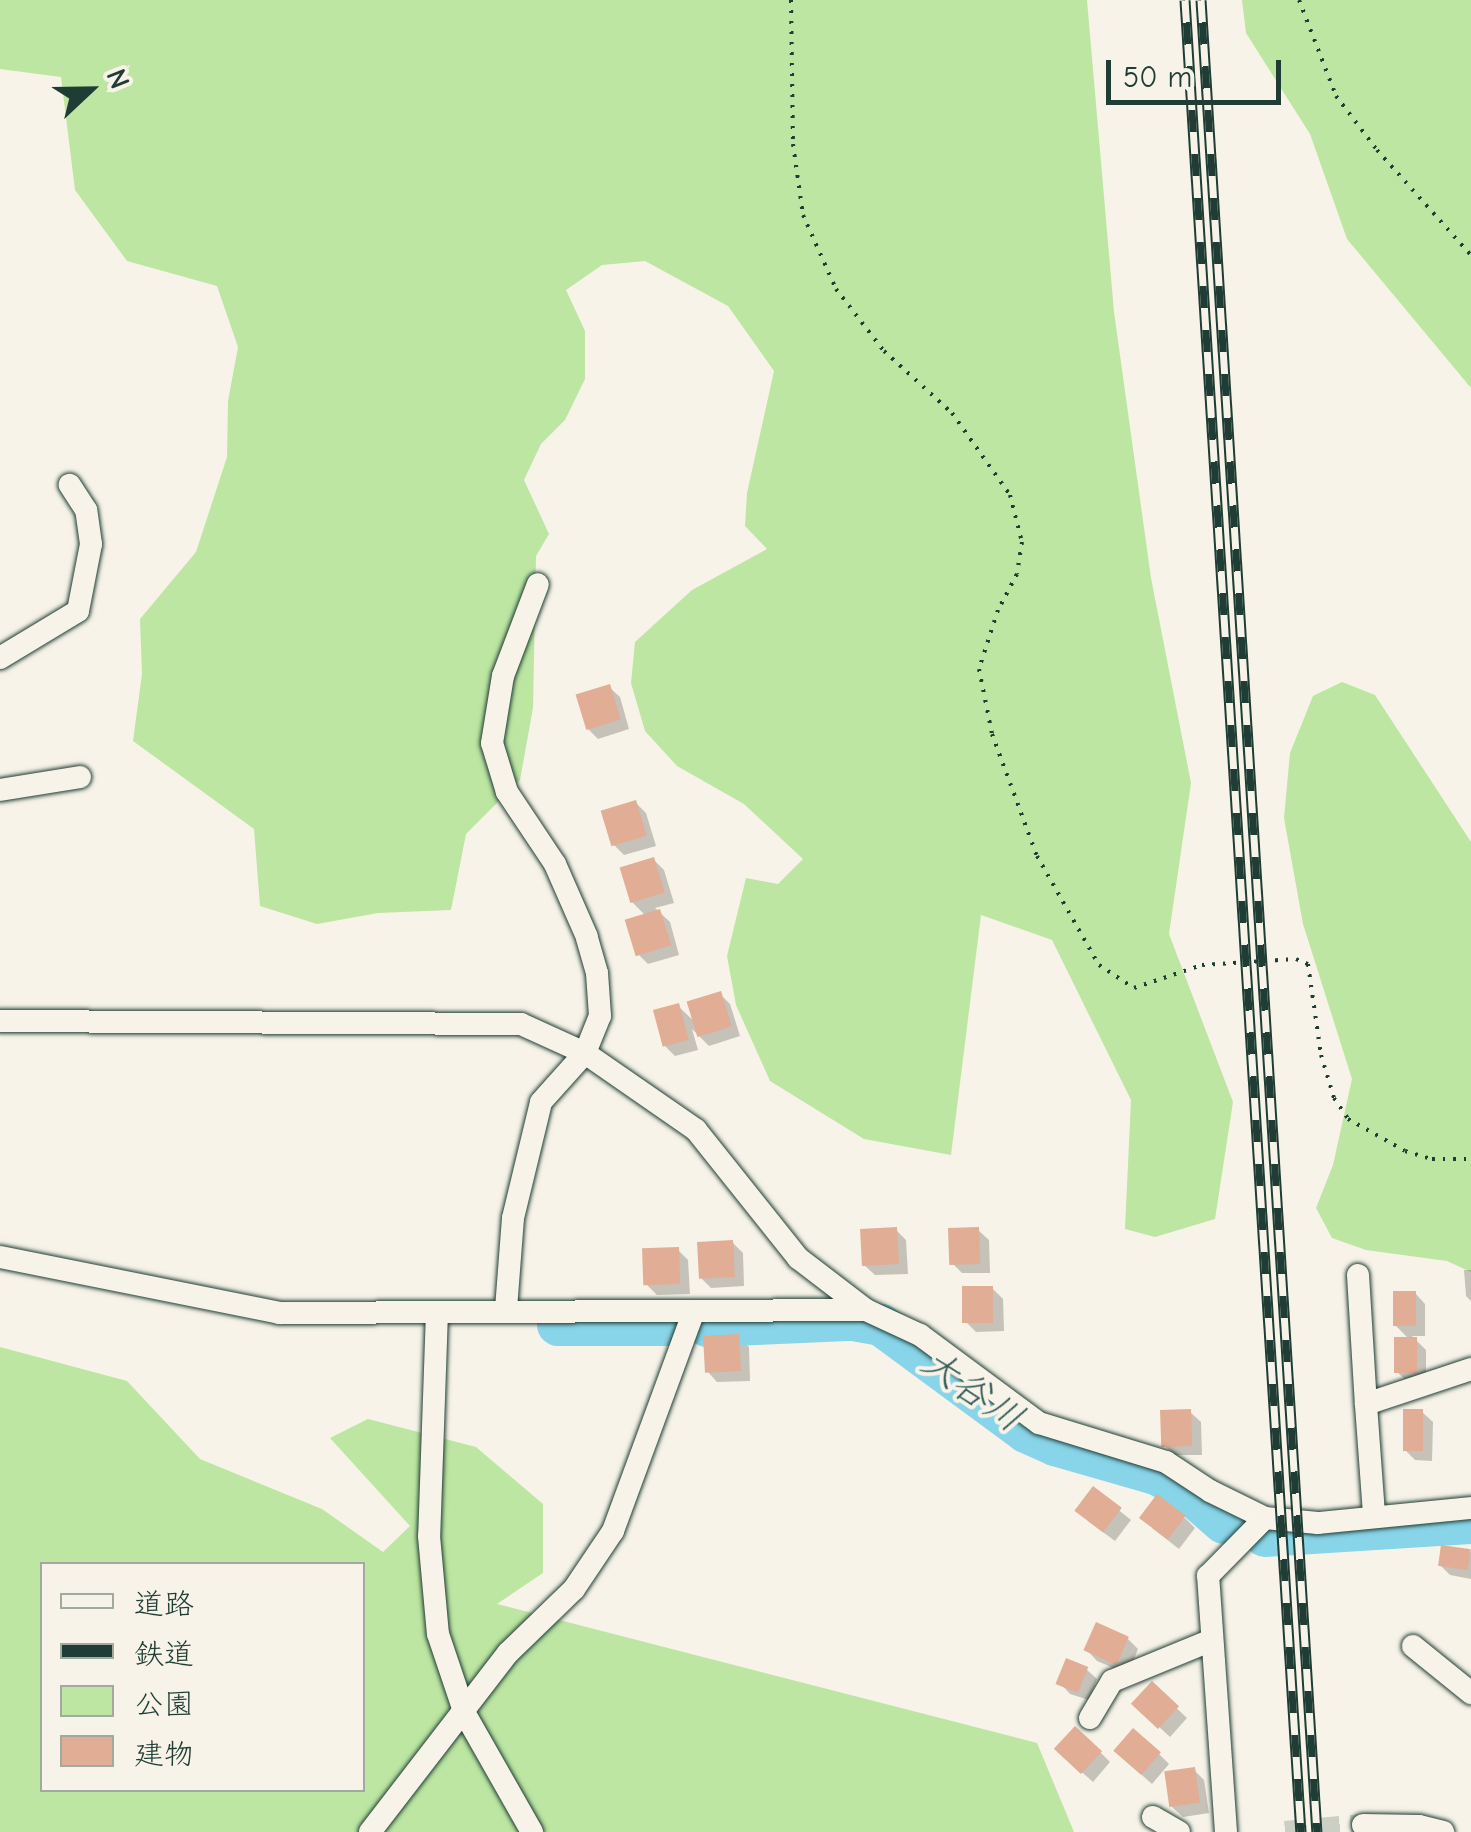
<!DOCTYPE html>
<meta charset="utf-8">
<style>
body{margin:0}
#map{position:relative;width:1471px;height:1832px;overflow:hidden;background:#f7f3e8;font-family:"Comic Neue","Klee One",sans-serif}
div>[style]{position:absolute}
.green>*{inset:0;background:#bce6a2}
.shadow>*{inset:0;background:#0003}
.river>*{height:42px;margin:-21px;padding:0 21px;transform-origin:21px;border-radius:21px;background:#88d4e8}
.building>*{inset:0;background:#e1ad94;transform-origin:0 0}
.minor-tunnel>*{height:22px;margin-top:-11px;transform-origin:0;background:repeating-linear-gradient(90deg,#cccfc4 0 22px,transparent 0 33px)}
.path>*{height:4px;margin-top:-2px;transform-origin:0;background:repeating-linear-gradient(90deg,#1f3d34 0 2.5px,transparent 0 10.5px)}
.roads{filter:drop-shadow(0 0 2px #1f3d34) drop-shadow(0 0 2px #1f3d34)}
.minor>*{height:22px;margin:-11px;padding:0 11px;transform-origin:11px;border-radius:11px;background:#f7f3e8}
.rail>*{height:11px;margin-top:-5.5px;transform-origin:0;background:repeating-linear-gradient(90deg,#f7f3e8 0 22px,#1f3d34 0 44px);box-sizing:border-box;border-block:2px solid #1f3d34}
.path-bridge>*{height:4px;margin-top:-2px;transform-origin:0;background:repeating-linear-gradient(90deg,#1f3d34 0 2.5px,transparent 0 10.5px)}
span{translate:-50% -50%;white-space:nowrap;text-align:center;line-height:1.15;-webkit-text-stroke:8px #f7f3e8;paint-order:stroke}
.water-label{font-size:38px;color:#345b58;font-style:italic}
.legend{position:absolute;left:40px;top:1562px;width:325px;height:230px;box-sizing:border-box;background:#f7f3e8;border:2px solid #a1aaa0;margin:0;padding:12px 18px;list-style:none;font-size:30px;color:#1f3d34}
.legend li{display:flex;align-items:center;gap:20px;height:50px}
.legend b{width:50px;border:2px solid #a1aaa0}
.north{position:absolute;left:40px;top:40px;width:100px;height:100px;-webkit-text-stroke:8px #f7f3e8;paint-order:stroke;rotate:68deg;font-size:28px;font-weight:700;line-height:40px;text-align:center;color:#1f3d34}
.north::after{content:'';display:block;margin:auto;width:35px;height:45px;background:#1f3d34;clip-path:polygon(50% 0,100% 100%,50% 72%,0 100%)}
.scale{position:absolute;left:1106px;top:60px;width:175px;height:45px;box-sizing:border-box;border:5px solid #1f3d34;border-top:0;padding-left:12px;font-size:30px;line-height:35px;white-space:nowrap;color:#1f3d34;-webkit-text-stroke:8px #f7f3e8;paint-order:stroke}
</style>
<div id="map">
<div class="green">
<i style="clip-path:polygon(0 0,1087px 0,1114px 312px,1151px 578px,1191px 783px,1169px 934px,1233px 1102px,1215px 1219px,1155px 1237px,1125px 1229px,1131px 1100px,1052px 940px,981px 915px,951px 1155px,864px 1139px,770px 1081px,736px 1005px,727px 956px,746px 878px,778px 884px,803px 859px,744px 804px,677px 766px,645px 731px,631px 683px,635px 642px,692px 590px,767px 549px,745px 526px,747px 493px,774px 371px,728px 306px,645px 261px,602px 265px,566px 290px,585px 331px,585px 379px,565px 420px,541px 444px,524px 480px,549px 534px,536px 556px,533px 708px,520px 780px,466px 834px,451px 910px,378px 913px,317px 924px,260px 906px,254px 829px,133px 741px,142px 674px,140px 619px,196px 552px,227px 457px,228px 401px,238px 347px,217px 286px,127px 261px,75px 190px,61px 77px,0 69px)"></i>
<i style="clip-path:polygon(1242px 0,1471px 0,1471px 388px,1347px 239px,1310px 134px,1246px 33px)"></i>
<i style="clip-path:polygon(1342px 682px,1375px 695px,1471px 842px,1471px 1272px,1447px 1261px,1366px 1250px,1332px 1238px,1316px 1208px,1333px 1165px,1352px 1079px,1303px 924px,1284px 818px,1290px 753px,1313px 696px)"></i>
<i style="clip-path:polygon(evenodd,0 1347px,127px 1381px,200px 1459px,322px 1509px,383px 1552px,410px 1526px,330px 1438px,368px 1419px,476px 1447px,543px 1504px,543px 1573px,497px 1604px,1037px 1743px,1074px 1832px,0 1832px,0 1347px,42px 1564px,362px 1564px,362px 1790px,42px 1790px,42px 1564px)"></i>
</div>
<div class="shadow">
<i style="clip-path:polygon(609px 687px,620px 697px,629px 729px,598px 739px,588px 729px)"></i>
<i style="clip-path:polygon(636px 803px,646px 813px,656px 846px,624px 855px,614px 845px)"></i>
<i style="clip-path:polygon(654px 860px,664px 870px,674px 903px,655px 908px,670px 922px,679px 955px,648px 964px,638px 954px,646px 916px,632px 902px)"></i>
<i style="clip-path:polygon(720px 994px,730px 1004px,740px 1036px,709px 1046px,692px 1029px,698px 1050px,675px 1056px,665px 1046px,678px 1006px,695px 1022px)"></i>
<i style="clip-path:polygon(896px 1230px,906px 1240px,908px 1274px,875px 1275px,864px 1265px)"></i>
<i style="clip-path:polygon(978px 1230px,989px 1240px,990px 1273px,962px 1273px,952px 1263px)"></i>
<i style="clip-path:polygon(732px 1242px,743px 1253px,744px 1286px,711px 1288px,701px 1278px)"></i>
<i style="clip-path:polygon(678px 1250px,688px 1260px,690px 1294px,657px 1295px,647px 1285px)"></i>
<i style="clip-path:polygon(1464px 1270px,1471px 1270px,1471px 1301px,1466px 1296px)"></i>
<i style="clip-path:polygon(992px 1288px,1003px 1299px,1004px 1331px,976px 1332px,966px 1322px)"></i>
<i style="clip-path:polygon(1415px 1293px,1425px 1304px,1425px 1336px,1412px 1336px,1426px 1350px,1426px 1382px,1408px 1382px,1397px 1372px,1410px 1340px,1395px 1325px)"></i>
<i style="clip-path:polygon(738px 1337px,749px 1347px,750px 1381px,717px 1382px,707px 1371px)"></i>
<i style="clip-path:polygon(1190px 1412px,1201px 1422px,1202px 1455px,1174px 1455px,1164px 1445px)"></i>
<i style="clip-path:polygon(1422px 1412px,1433px 1422px,1432px 1461px,1415px 1460px,1405px 1450px)"></i>
<i style="clip-path:polygon(1094px 1490px,1131px 1520px,1115px 1541px,1088px 1521px)"></i>
<i style="clip-path:polygon(1185px 1518px,1195px 1528px,1179px 1549px,1152px 1528px)"></i>
<i style="clip-path:polygon(1471px 1552px,1471px 1579px,1450px 1575px,1440px 1565px)"></i>
<i style="clip-path:polygon(1128px 1639px,1138px 1649px,1128px 1674px,1097px 1661px,1087px 1650px)"></i>
<i style="clip-path:polygon(1086px 1669px,1097px 1679px,1089px 1700px,1070px 1694px,1060px 1683px)"></i>
<i style="clip-path:polygon(1152px 1685px,1187px 1718px,1170px 1737px,1145px 1714px)"></i>
<i style="clip-path:polygon(1100px 1752px,1110px 1762px,1093px 1782px,1067px 1759px)"></i>
<i style="clip-path:polygon(1159px 1754px,1169px 1764px,1152px 1784px,1126px 1761px)"></i>
<i style="clip-path:polygon(1194px 1770px,1204px 1780px,1209px 1813px,1183px 1817px,1172px 1807px)"></i>
</div>
<div class="river">
<i style="left:558px;top:1325px;width:115px"></i>
<i style="left:707px;top:1326px;width:146px;rotate:-2.4deg"></i>
<i style="left:853px;top:1320px;width:28px;rotate:10deg"></i>
<i style="left:881px;top:1325px;width:180px;rotate:36.4deg"></i>
<i style="left:1026px;top:1432px;width:32px;rotate:24deg"></i>
<i style="left:1055px;top:1445px;width:105px;rotate:16deg"></i>
<i style="left:1156px;top:1474px;width:34px;rotate:28deg"></i>
<i style="left:1186px;top:1490px;width:50px;rotate:41deg"></i>
<i style="left:1265px;top:1536px;width:206px;rotate:-3.6deg"></i>
</div>
<div class="building">
<i style="left:610px;top:684px;width:37px;height:36px;rotate:73deg"></i>
<i style="left:636px;top:800px;width:37px;height:37px;rotate:73deg"></i>
<i style="left:654px;top:857px;width:37px;height:36px;rotate:73deg"></i>
<i style="left:660px;top:909px;width:38px;height:37px;rotate:73deg"></i>
<i style="left:721px;top:991px;width:37px;height:36px;rotate:73deg"></i>
<i style="left:679px;top:1003px;width:38px;height:27px;rotate:75deg"></i>
<i style="left:897px;top:1227px;width:37px;height:37px;rotate:87deg"></i>
<i style="left:979px;top:1227px;width:37px;height:31px;rotate:88deg"></i>
<i style="left:733px;top:1240px;width:37px;height:36px;rotate:87deg"></i>
<i style="left:679px;top:1247px;width:37px;height:37px;rotate:88deg"></i>
<i style="left:962px;top:1286px;width:31px;height:37px"></i>
<i style="left:1393px;top:1291px;width:23px;height:35px"></i>
<i style="left:739px;top:1334px;width:37px;height:36px;rotate:87deg"></i>
<i style="left:1394px;top:1337px;width:23px;height:36px"></i>
<i style="left:1191px;top:1409px;width:37px;height:31px;rotate:88deg"></i>
<i style="left:1403px;top:1409px;width:20px;height:42px"></i>
<i style="left:1093px;top:1486px;width:36px;height:31px;rotate:37deg"></i>
<i style="left:1157px;top:1494px;width:36px;height:30px;rotate:37deg"></i>
<i style="left:1441px;top:1545px;width:30px;height:21px;rotate:8deg"></i>
<i style="left:1096px;top:1622px;width:36px;height:31px;rotate:24deg"></i>
<i style="left:1066px;top:1658px;width:24px;height:28px;rotate:22deg"></i>
<i style="left:1152px;top:1681px;width:37px;height:31px;rotate:43deg"></i>
<i style="left:1075px;top:1726px;width:37px;height:31px;rotate:43deg"></i>
<i style="left:1133px;top:1728px;width:37px;height:30px;rotate:41deg"></i>
<i style="left:1195px;top:1767px;width:36px;height:31px;rotate:82deg"></i>
</div>
<div class="minor-tunnel">
<i style="left:1285px;top:1832px;width:78px;rotate:-5.1deg"></i>
</div>
<div class="path">
<i style="left:791px;top:0;width:144px;rotate:89.2deg"></i>
<i style="left:793px;top:144px;width:72px;rotate:82deg"></i>
<i style="left:803px;top:215px;width:81px;rotate:66deg"></i>
<i style="left:836px;top:289px;width:78px;rotate:52.3deg"></i>
<i style="left:884px;top:351px;width:92px;rotate:42.4deg"></i>
<i style="left:952px;top:413px;width:100px;rotate:54.7deg"></i>
<i style="left:1010px;top:495px;width:49px;rotate:75.7deg"></i>
<i style="left:1022px;top:542px;width:32px;rotate:99deg"></i>
<i style="left:1017px;top:574px;width:41px;rotate:117.8deg"></i>
<i style="left:998px;top:610px;width:62px;rotate:107.9deg"></i>
<i style="left:979px;top:669px;width:66px;rotate:78.7deg"></i>
<i style="left:992px;top:734px;width:130px;rotate:69.8deg"></i>
<i style="left:1037px;top:856px;width:125px;rotate:60.4deg"></i>
<i style="left:1099px;top:965px;width:42px;rotate:33.3deg"></i>
<i style="left:1134px;top:988px;width:72px;rotate:-18.7deg"></i>
<i style="left:1299px;top:0;width:103px;rotate:68.9deg"></i>
<i style="left:1336px;top:96px;width:68px;rotate:52.8deg"></i>
<i style="left:1377px;top:150px;width:141px;rotate:48.2deg"></i>
<i style="left:1296px;top:959px;width:13px;rotate:23deg"></i>
<i style="left:1308px;top:964px;width:92px;rotate:81.9deg"></i>
<i style="left:1321px;top:1055px;width:45px;rotate:73.2deg"></i>
<i style="left:1334px;top:1098px;width:25px;rotate:56deg"></i>
<i style="left:1348px;top:1119px;width:65px;rotate:29.3deg"></i>
<i style="left:1405px;top:1151px;width:28px;rotate:17deg"></i>
<i style="left:1432px;top:1159px;width:39px"></i>
</div>
<div class="roads">
<div class="minor">
<i style="left:0;top:658px;width:91px;rotate:-31.1deg"></i>
<i style="left:78px;top:611px;width:68px;rotate:-79deg"></i>
<i style="left:91px;top:544px;width:34px;rotate:-98deg"></i>
<i style="left:86px;top:510px;width:30px;rotate:-123deg"></i>
<i style="left:0;top:790px;width:81px;rotate:-9.2deg"></i>
<i style="left:0;top:1021px;width:521px;rotate:0.33deg"></i>
<i style="left:521px;top:1024px;width:70px;rotate:24.4deg"></i>
<i style="left:585px;top:1053px;width:135px;rotate:34.7deg"></i>
<i style="left:696px;top:1130px;width:164px;rotate:51.4deg"></i>
<i style="left:798px;top:1258px;width:86px;rotate:37.4deg"></i>
<i style="left:866px;top:1310px;width:60px;rotate:24.8deg"></i>
<i style="left:920px;top:1335px;width:148px;rotate:36.5deg"></i>
<i style="left:1039px;top:1423px;width:133px;rotate:17.1deg"></i>
<i style="left:1166px;top:1462px;width:53px;rotate:33.4deg"></i>
<i style="left:1210px;top:1491px;width:61px;rotate:26.1deg"></i>
<i style="left:1265px;top:1518px;width:53px;rotate:5.4deg"></i>
<i style="left:1318px;top:1523px;width:154px;rotate:-5.6deg"></i>
<i style="left:0;top:1257px;width:285px;rotate:11.3deg"></i>
<i style="left:279px;top:1313px;width:587px;rotate:-0.29deg"></i>
<i style="left:1358px;top:1275px;width:129px;rotate:86.5deg"></i>
<i style="left:506px;top:1309px;width:91px;rotate:-85.6deg"></i>
<i style="left:513px;top:1218px;width:119px;rotate:-76.4deg"></i>
<i style="left:541px;top:1102px;width:66px;rotate:-48.1deg"></i>
<i style="left:585px;top:1053px;width:40px;rotate:-68deg"></i>
<i style="left:600px;top:1016px;width:43px;rotate:-94deg"></i>
<i style="left:597px;top:973px;width:37px;rotate:-106deg"></i>
<i style="left:587px;top:937px;width:80px;rotate:-113.7deg"></i>
<i style="left:555px;top:864px;width:87px;rotate:-123.7deg"></i>
<i style="left:507px;top:792px;width:51px;rotate:-107deg"></i>
<i style="left:492px;top:743px;width:68px;rotate:-80.7deg"></i>
<i style="left:503px;top:676px;width:98px;rotate:-69.2deg"></i>
<i style="left:437px;top:1312px;width:224px;rotate:92deg"></i>
<i style="left:429px;top:1536px;width:98px;rotate:84.8deg"></i>
<i style="left:438px;top:1634px;width:84px;rotate:71.4deg"></i>
<i style="left:465px;top:1714px;width:136px;rotate:60.4deg"></i>
<i style="left:1374px;top:1514px;width:110px;rotate:-94.2deg"></i>
<i style="left:1366px;top:1404px;width:111px;rotate:-18.4deg"></i>
<i style="left:1413px;top:1646px;width:75px;rotate:39deg"></i>
<i style="left:1090px;top:1718px;width:43px;rotate:-59.3deg"></i>
<i style="left:1112px;top:1681px;width:108px;rotate:-22.3deg"></i>
<i style="left:1153px;top:1817px;width:30px;rotate:30deg"></i>
<i style="left:1363px;top:1825px;width:56px;rotate:1deg"></i>
<i style="left:1419px;top:1826px;width:25px;rotate:14deg"></i>
<i style="left:370px;top:1832px;width:226px;rotate:-52.4deg"></i>
<i style="left:508px;top:1653px;width:92px;rotate:-44.1deg"></i>
<i style="left:574px;top:1589px;width:70px;rotate:-56.1deg"></i>
<i style="left:613px;top:1531px;width:234px;rotate:-69.8deg"></i>
<i style="left:1226px;top:1832px;width:257px;rotate:-94deg"></i>
<i style="left:1208px;top:1576px;width:81px;rotate:-45.5deg"></i>
</div>
</div>
<div class="rail">
<i style="left:1185px;top:0;width:1836px;rotate:86.38deg"></i>
<i style="left:1201px;top:0;width:1836px;rotate:86.38deg"></i>
</div>
<div class="path-bridge">
<i style="left:1202px;top:965px;width:94px;rotate:-3.7deg"></i>
</div>
<div class="water-label">
<span style="left:972px;top:1391px;rotate:35deg">大谷川</span>
</div>
<ul class="legend">
<li><b style="height:12px;background:#f7f3e8"></b>道路</li>
<li><b style="height:12px;background:#1f3d34"></b>鉄道</li>
<li><b style="height:28px;background:#bce6a2"></b>公園</li>
<li><b style="height:28px;background:#e1ad94"></b>建物</li>
</ul>
<div class="north">N</div>
<div class="scale">50 m</div>
</div>
